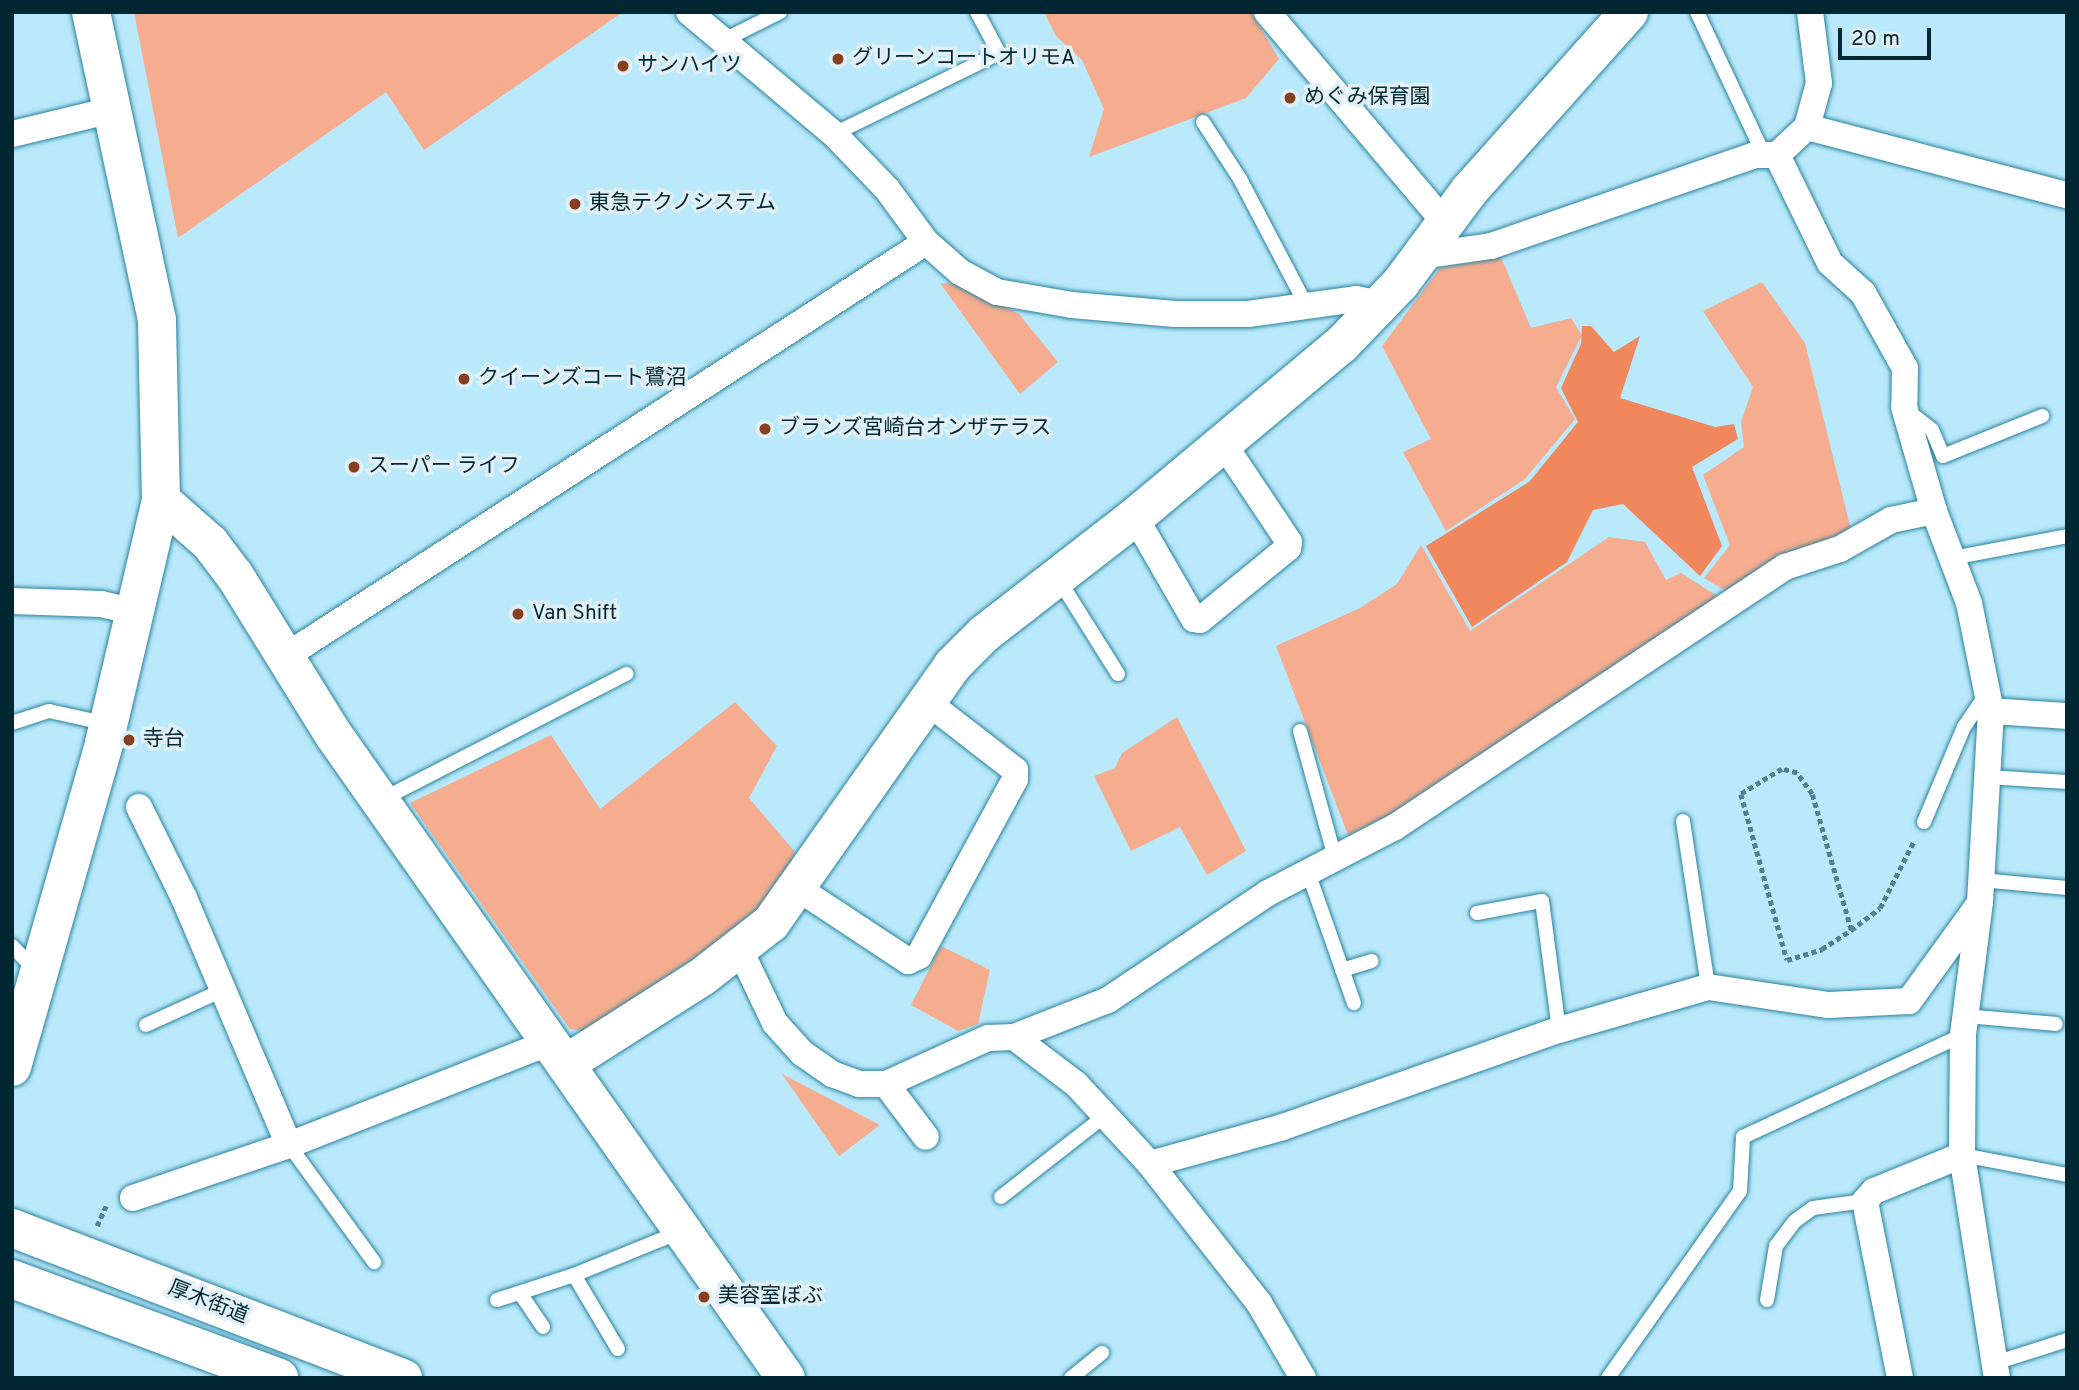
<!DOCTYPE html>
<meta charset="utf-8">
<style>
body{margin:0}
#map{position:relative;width:2079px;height:1390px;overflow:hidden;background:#b9e9fb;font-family:Overpass,"Noto Sans JP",sans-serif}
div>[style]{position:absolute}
.green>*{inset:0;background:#f6ad8f}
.forest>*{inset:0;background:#f1885d}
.path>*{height:4.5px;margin-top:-2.25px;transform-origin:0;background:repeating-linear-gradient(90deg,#547f8d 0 5px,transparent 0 8.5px)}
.roads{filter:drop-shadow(0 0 2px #2a839e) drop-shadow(0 0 2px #2a839e)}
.lane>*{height:14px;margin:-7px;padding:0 7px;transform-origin:7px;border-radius:7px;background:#fff}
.street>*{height:26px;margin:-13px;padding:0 13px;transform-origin:13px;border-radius:13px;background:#fff}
.secondary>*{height:38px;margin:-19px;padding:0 19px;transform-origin:19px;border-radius:19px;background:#fff}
.highway>*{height:38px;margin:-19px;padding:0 19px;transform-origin:19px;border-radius:19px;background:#fff}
.dots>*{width:19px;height:19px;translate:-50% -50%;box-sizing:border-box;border:4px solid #e1f0f6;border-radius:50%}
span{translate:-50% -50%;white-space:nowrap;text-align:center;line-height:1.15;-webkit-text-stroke:7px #e1f0f6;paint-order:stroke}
.poi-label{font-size:21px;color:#012732}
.left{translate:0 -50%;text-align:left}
.street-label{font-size:21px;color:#012732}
.frame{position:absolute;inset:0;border:14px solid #012732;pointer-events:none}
.scale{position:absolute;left:1838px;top:28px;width:93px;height:32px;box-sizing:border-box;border:4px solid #012732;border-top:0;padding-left:9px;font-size:21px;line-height:24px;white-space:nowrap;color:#012732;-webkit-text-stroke:5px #e1f0f6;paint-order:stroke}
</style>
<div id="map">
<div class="green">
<i style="clip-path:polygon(134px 12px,623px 12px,424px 150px,386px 92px,178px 238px)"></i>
<i style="clip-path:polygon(1044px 12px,1251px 12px,1279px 59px,1246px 98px,1089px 157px,1104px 109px,1082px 60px,1056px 36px)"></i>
<i style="clip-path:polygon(1501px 257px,1531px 328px,1571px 318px,1582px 335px,1556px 387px,1575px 419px,1525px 479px,1446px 531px,1403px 452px,1431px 439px,1382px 346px,1440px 268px)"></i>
<i style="clip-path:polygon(1762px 282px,1805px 343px,1852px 534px,1731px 594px,1704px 578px,1730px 545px,1703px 475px,1744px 447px,1741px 422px,1753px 387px,1703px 311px)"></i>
<i style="clip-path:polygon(940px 283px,958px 284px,1019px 314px,1058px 362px,1020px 394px)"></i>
<i style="clip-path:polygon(1609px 537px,1645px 542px,1666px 580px,1681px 573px,1730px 604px,1418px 802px,1348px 835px,1276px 646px,1360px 608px,1397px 584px,1421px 545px,1470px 631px)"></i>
<i style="clip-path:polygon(735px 702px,777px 746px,749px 798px,795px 852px,782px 886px,743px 926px,583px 1031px,570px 1029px,410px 803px,551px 735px,600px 809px)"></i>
<i style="clip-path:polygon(1177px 717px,1246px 851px,1207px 875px,1180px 827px,1131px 851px,1094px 776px,1115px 768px,1122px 753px)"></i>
<i style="clip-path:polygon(941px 946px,990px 970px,978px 1024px,958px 1031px,911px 1005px)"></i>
<i style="clip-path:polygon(782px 1074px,880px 1125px,839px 1156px)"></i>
</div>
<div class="forest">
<i style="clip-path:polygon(1582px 326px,1591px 326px,1614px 352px,1640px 336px,1620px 398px,1715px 427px,1734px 424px,1738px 439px,1692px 467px,1722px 546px,1700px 576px,1623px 504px,1593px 510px,1567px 562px,1472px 627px,1426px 546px,1529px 482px,1578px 422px,1561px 388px,1581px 344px)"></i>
</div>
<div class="path">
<i style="left:1851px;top:930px;width:141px;rotate:-106deg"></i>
<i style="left:1812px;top:794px;width:26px;rotate:-126deg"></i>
<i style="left:1797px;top:773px;width:16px;rotate:-165deg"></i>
<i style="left:1782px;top:769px;width:48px;rotate:148.6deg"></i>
<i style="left:1741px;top:794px;width:172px;rotate:74.5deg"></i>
<i style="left:1787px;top:960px;width:37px;rotate:-17deg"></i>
<i style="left:1822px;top:949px;width:35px;rotate:-33deg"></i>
<i style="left:1851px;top:930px;width:36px;rotate:-37deg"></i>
<i style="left:1880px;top:908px;width:75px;rotate:-63.1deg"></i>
<i style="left:97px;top:1226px;width:22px;rotate:-66deg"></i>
</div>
<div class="roads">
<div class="lane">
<i style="left:1697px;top:12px;width:158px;rotate:64.9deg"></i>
<i style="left:724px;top:40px;width:63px;rotate:-26.6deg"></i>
<i style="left:1203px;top:122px;width:68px;rotate:57deg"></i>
<i style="left:1240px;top:179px;width:140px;rotate:62.3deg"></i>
<i style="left:834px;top:134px;width:184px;rotate:-26.1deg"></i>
<i style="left:999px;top:53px;width:47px;rotate:-118.2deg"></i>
<i style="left:1909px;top:412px;width:29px;rotate:38deg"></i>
<i style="left:1932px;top:430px;width:28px;rotate:67deg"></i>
<i style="left:1943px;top:456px;width:107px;rotate:-22deg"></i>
<i style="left:1952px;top:558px;width:117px;rotate:-10.8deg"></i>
<i style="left:1059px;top:580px;width:111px;rotate:57.9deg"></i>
<i style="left:12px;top:723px;width:39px;rotate:-18deg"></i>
<i style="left:49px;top:711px;width:60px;rotate:12.4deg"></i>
<i style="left:1300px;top:731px;width:132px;rotate:74.6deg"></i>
<i style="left:1987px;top:777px;width:80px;rotate:3.6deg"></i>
<i style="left:381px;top:800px;width:276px;rotate:-27.2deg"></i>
<i style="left:1683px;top:821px;width:168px;rotate:81.4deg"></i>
<i style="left:1924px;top:822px;width:103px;rotate:-67.2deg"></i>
<i style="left:1964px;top:727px;width:40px;rotate:-56deg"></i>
<i style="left:1308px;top:872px;width:139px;rotate:70.7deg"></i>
<i style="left:1981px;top:880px;width:86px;rotate:5.3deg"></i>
<i style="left:1477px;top:913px;width:66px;rotate:-10.5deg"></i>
<i style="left:1542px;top:901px;width:130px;rotate:82.5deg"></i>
<i style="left:12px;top:946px;width:35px;rotate:46deg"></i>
<i style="left:1342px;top:970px;width:31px;rotate:-17deg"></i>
<i style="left:1965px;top:1016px;width:91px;rotate:5deg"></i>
<i style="left:146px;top:1025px;width:85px;rotate:-24.4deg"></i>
<i style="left:289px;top:1145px;width:145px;rotate:54deg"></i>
<i style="left:1962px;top:1155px;width:107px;rotate:10.8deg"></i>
<i style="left:1001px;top:1197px;width:133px;rotate:-38deg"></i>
<i style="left:574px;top:1275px;width:86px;rotate:59.3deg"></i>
<i style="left:520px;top:1293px;width:41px;rotate:55.9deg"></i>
<i style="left:497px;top:1300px;width:81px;rotate:-18deg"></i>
<i style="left:574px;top:1275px;width:114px;rotate:-22.1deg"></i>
<i style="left:1767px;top:1300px;width:55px;rotate:-80.5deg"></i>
<i style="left:1776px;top:1246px;width:31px;rotate:-53deg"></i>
<i style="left:1795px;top:1221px;width:22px;rotate:-36deg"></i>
<i style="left:1813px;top:1208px;width:52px;rotate:-7.7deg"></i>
<i style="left:1995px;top:1363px;width:76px;rotate:-17.7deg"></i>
<i style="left:1071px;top:1378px;width:40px;rotate:-39deg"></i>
<i style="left:1608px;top:1378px;width:229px;rotate:-54.8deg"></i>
<i style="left:1740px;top:1191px;width:54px;rotate:-86.8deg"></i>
<i style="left:1743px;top:1137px;width:242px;rotate:-24.9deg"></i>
</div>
<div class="street">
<i style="left:689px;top:12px;width:189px;rotate:40.1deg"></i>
<i style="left:834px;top:134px;width:76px;rotate:46.1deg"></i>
<i style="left:887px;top:189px;width:66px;rotate:53.7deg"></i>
<i style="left:926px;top:242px;width:45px;rotate:41.4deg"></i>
<i style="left:960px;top:272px;width:42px;rotate:28.4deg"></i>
<i style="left:997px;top:292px;width:76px;rotate:9.8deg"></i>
<i style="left:1072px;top:305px;width:103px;rotate:5deg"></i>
<i style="left:1175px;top:314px;width:73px"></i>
<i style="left:1248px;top:314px;width:109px;rotate:-7.9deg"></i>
<i style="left:1356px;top:299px;width:25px;rotate:11deg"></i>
<i style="left:1267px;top:12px;width:276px;rotate:49.8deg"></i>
<i style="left:1810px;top:12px;width:72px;rotate:82.8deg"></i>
<i style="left:1819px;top:83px;width:46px;rotate:105.3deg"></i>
<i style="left:1807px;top:127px;width:41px;rotate:137deg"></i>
<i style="left:1777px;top:155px;width:120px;rotate:63.9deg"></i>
<i style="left:1830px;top:263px;width:45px;rotate:42.3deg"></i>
<i style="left:1863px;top:293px;width:86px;rotate:60.8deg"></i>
<i style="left:1905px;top:368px;width:39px;rotate:91deg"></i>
<i style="left:1904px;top:407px;width:108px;rotate:73.9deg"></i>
<i style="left:1934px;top:511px;width:98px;rotate:69.2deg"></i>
<i style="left:1969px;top:603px;width:110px;rotate:78.5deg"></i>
<i style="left:1991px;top:711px;width:191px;rotate:93.3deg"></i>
<i style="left:1980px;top:902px;width:134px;rotate:97.3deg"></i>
<i style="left:1963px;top:1035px;width:120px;rotate:90.5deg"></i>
<i style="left:1962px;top:1155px;width:226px;rotate:81.1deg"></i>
<i style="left:1807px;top:127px;width:269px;rotate:14.7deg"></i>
<i style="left:12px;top:134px;width:107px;rotate:-13.5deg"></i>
<i style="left:1421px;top:256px;width:71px;rotate:-8.1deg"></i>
<i style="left:1491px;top:246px;width:279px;rotate:-19deg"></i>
<i style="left:1755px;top:155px;width:22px"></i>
<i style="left:1135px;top:517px;width:118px;rotate:60deg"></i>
<i style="left:1194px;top:619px;width:6px;rotate:9deg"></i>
<i style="left:1200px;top:620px;width:114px;rotate:-39.3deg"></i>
<i style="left:1288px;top:548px;width:6px;rotate:-81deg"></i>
<i style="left:1289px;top:542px;width:119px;rotate:-123.7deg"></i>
<i style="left:12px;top:601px;width:89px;rotate:1.9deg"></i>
<i style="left:101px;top:604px;width:36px;rotate:13deg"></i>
<i style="left:286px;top:656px;width:762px;rotate:-32.9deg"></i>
<i style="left:1991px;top:711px;width:76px;rotate:3.8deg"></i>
<i style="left:139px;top:807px;width:102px;rotate:63.7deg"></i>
<i style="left:184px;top:898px;width:268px;rotate:67deg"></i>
<i style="left:799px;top:889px;width:131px;rotate:33.4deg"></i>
<i style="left:908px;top:961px;width:12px;rotate:-24deg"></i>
<i style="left:919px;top:956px;width:201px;rotate:-61.5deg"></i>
<i style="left:1015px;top:779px;width:9px;rotate:-90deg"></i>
<i style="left:1015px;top:770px;width:113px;rotate:-142.2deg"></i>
<i style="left:740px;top:950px;width:81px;rotate:64.4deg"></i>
<i style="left:775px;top:1023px;width:40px;rotate:48deg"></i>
<i style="left:802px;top:1053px;width:37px;rotate:35deg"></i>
<i style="left:832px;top:1074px;width:29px;rotate:20deg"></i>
<i style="left:859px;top:1084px;width:27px"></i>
<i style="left:886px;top:1084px;width:112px;rotate:-24.3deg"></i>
<i style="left:988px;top:1038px;width:26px;rotate:-2deg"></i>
<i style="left:1014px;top:1037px;width:78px;rotate:37.2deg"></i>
<i style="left:1076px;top:1084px;width:109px;rotate:47.2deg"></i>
<i style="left:1150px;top:1164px;width:177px;rotate:51.9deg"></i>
<i style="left:1259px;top:1303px;width:87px;rotate:59.6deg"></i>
<i style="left:1014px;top:1037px;width:101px;rotate:-21.5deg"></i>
<i style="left:1108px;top:1000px;width:192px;rotate:-33.8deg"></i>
<i style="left:1268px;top:893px;width:143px;rotate:-27.5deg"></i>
<i style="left:1395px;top:827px;width:469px;rotate:-33.7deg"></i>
<i style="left:1785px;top:567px;width:58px;rotate:-18.1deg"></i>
<i style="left:1840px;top:549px;width:59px;rotate:-29.6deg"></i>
<i style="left:1891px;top:520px;width:44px;rotate:-11.8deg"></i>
<i style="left:886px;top:1084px;width:66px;rotate:53deg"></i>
<i style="left:1150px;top:1164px;width:138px;rotate:-15.5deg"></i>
<i style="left:1283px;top:1127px;width:293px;rotate:-19.4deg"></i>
<i style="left:1559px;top:1030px;width:155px;rotate:-16.1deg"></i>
<i style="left:1708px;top:987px;width:122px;rotate:8.5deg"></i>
<i style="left:1829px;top:1005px;width:80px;rotate:-2.9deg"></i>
<i style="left:1909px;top:1001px;width:116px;rotate:-54.1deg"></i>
<i style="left:133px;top:1198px;width:165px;rotate:-18.8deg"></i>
<i style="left:289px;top:1145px;width:282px;rotate:-21.5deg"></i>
<i style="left:1900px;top:1378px;width:180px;rotate:-101.2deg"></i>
<i style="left:1865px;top:1201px;width:13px;rotate:-48deg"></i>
<i style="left:1874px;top:1191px;width:95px;rotate:-22.2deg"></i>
</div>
<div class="secondary">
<i style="left:161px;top:500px;width:65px;rotate:41.3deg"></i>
<i style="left:210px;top:543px;width:41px;rotate:52.9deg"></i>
<i style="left:235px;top:576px;width:186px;rotate:58.2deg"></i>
<i style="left:333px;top:734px;width:787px;rotate:54.88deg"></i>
<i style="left:567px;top:1063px;width:160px;rotate:-32.5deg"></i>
<i style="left:702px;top:977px;width:88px;rotate:-38deg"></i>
<i style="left:771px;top:923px;width:314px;rotate:-54.8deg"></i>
<i style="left:952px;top:666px;width:45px;rotate:-45deg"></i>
<i style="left:984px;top:634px;width:191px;rotate:-37.8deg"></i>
<i style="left:1135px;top:517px;width:268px;rotate:-39.9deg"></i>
<i style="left:1341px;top:345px;width:85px;rotate:-46deg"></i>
<i style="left:1400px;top:284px;width:116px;rotate:-53.4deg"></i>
<i style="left:1469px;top:191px;width:240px;rotate:-48.2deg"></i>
<i style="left:12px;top:1067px;width:337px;rotate:-74.1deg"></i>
<i style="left:104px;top:743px;width:250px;rotate:-76.8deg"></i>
<i style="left:161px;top:500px;width:180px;rotate:-91.3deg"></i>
<i style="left:157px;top:320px;width:315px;rotate:-102.1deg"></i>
</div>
<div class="highway">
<i style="left:12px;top:1228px;width:419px;rotate:21deg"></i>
<i style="left:12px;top:1279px;width:285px;rotate:20.3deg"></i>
</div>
</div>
<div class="dots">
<i style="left:838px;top:59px;background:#863f1f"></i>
<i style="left:623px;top:66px;background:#863f1f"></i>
<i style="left:1290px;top:98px;background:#863f1f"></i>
<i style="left:575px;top:204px;background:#863f1f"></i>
<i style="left:464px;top:379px;background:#863f1f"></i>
<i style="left:765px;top:429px;background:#863f1f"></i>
<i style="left:354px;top:467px;background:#863f1f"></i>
<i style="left:518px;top:614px;background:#863f1f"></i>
<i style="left:129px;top:740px;background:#863f1f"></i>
<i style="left:704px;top:1297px;background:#863f1f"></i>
</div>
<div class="poi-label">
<span class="left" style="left:852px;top:59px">グリーンコートオリモA</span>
<span class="left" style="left:637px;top:66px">サンハイツ</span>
<span class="left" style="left:1304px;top:98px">めぐみ保育園</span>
<span class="left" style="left:589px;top:204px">東急テクノシステム</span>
<span class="left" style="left:478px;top:379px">クイーンズコート鷺沼</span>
<span class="left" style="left:779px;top:429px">ブランズ宮崎台オンザテラス</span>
<span class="left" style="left:368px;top:467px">スーパー ライフ</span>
<span class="left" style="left:532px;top:614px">Van Shift</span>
<span class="left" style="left:143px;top:740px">寺台</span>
<span class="left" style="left:718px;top:1297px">美容室ぼぶ</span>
</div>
<div class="street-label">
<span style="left:208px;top:1303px;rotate:21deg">厚木街道</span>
</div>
<div class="frame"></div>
<div class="scale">20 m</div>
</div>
